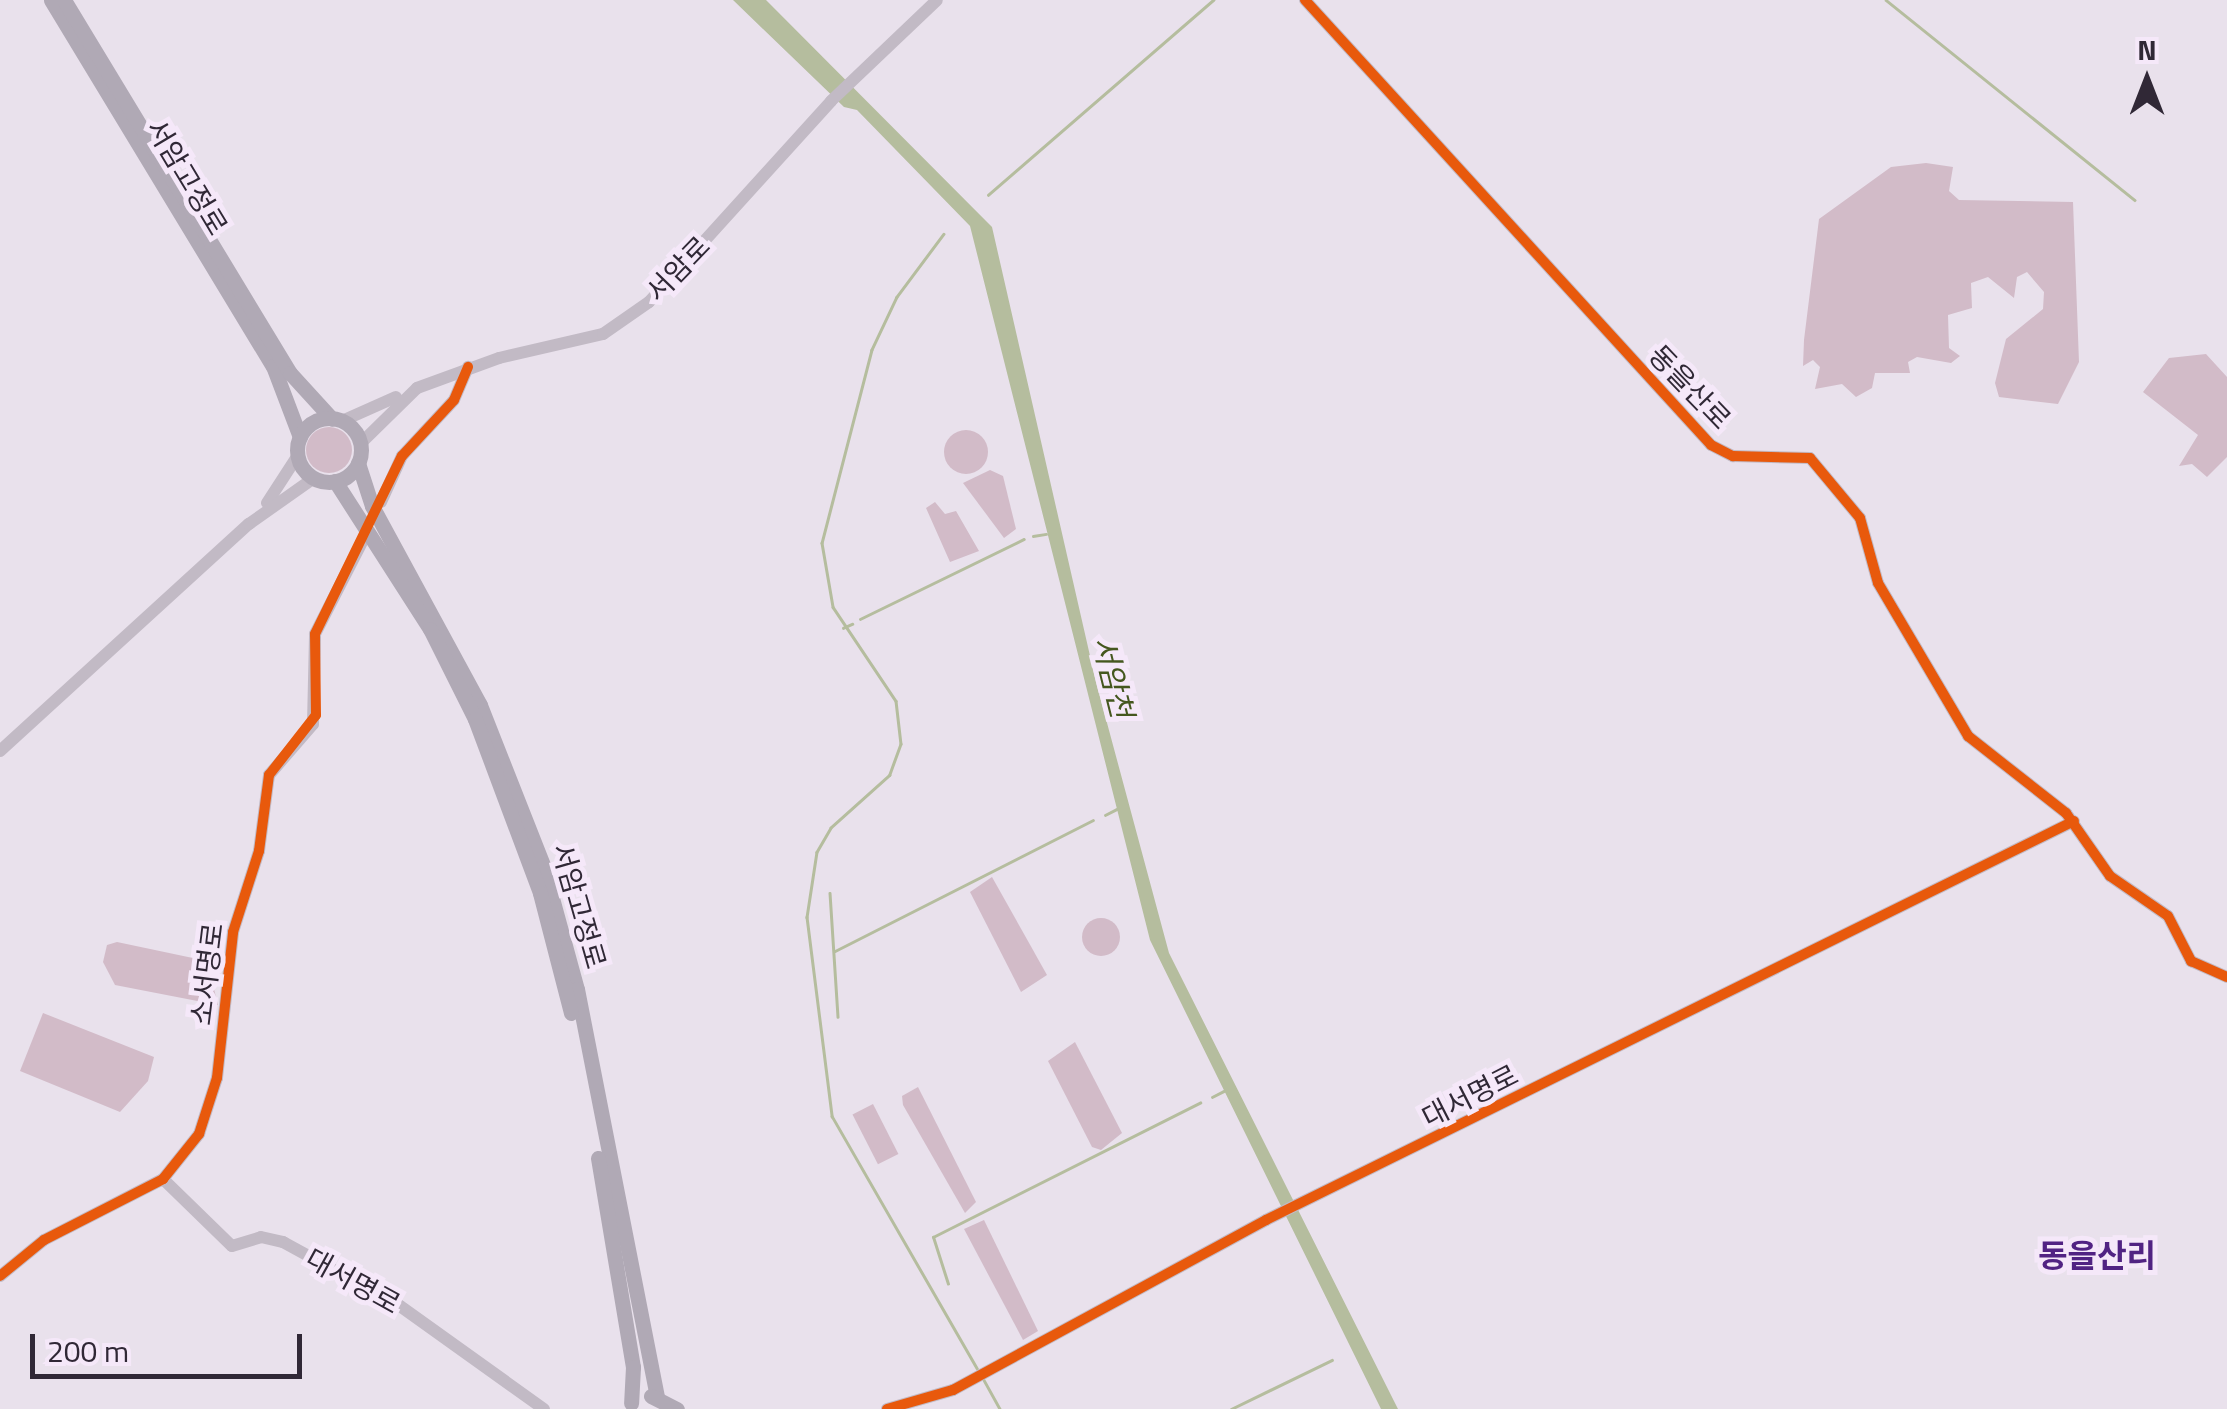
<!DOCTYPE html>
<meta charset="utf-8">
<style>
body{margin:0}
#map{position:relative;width:2227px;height:1409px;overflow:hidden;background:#e9e1ec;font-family:"Titillium Web","Noto Sans KR",sans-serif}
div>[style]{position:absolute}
.green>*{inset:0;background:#d2bbc8;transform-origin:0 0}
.round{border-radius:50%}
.water>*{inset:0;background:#b5bd9e}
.stream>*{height:2.5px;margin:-1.25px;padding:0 1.25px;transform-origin:1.25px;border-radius:1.25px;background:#b5bd9e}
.minor>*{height:12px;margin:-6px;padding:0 6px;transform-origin:6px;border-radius:6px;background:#c2bac5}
.major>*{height:15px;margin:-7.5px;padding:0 7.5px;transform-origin:7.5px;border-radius:7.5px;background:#b0a9b5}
.major>.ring{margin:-7.5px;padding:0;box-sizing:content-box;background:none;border:15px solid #b0a9b5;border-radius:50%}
.cycleway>*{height:10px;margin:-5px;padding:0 5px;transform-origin:5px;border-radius:5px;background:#e8590c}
span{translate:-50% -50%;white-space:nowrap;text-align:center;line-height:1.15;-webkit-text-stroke:10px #f5e8f9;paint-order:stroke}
.street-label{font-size:28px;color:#302836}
.water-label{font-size:30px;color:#45571f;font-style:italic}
.quarter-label{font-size:32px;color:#512383;font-weight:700}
.north{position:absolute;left:2097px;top:30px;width:100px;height:100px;-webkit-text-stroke:8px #f5e8f9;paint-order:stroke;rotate:0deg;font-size:28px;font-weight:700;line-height:40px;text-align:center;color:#302836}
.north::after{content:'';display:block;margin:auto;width:35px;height:45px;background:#302836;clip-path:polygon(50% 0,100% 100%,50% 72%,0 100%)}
.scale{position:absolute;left:30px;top:1334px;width:272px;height:45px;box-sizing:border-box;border:5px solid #302836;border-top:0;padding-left:12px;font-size:30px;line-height:35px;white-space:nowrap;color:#302836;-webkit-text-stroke:8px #f5e8f9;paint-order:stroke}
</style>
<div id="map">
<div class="green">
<i style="clip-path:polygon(1926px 163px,1953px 167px,1949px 191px,1959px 200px,2073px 202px,2079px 362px,2058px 404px,1999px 397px,1995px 383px,2006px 339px,2043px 309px,2044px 292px,2027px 272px,2017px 277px,2014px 298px,1988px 277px,1971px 283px,1972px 308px,1948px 315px,1949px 348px,1960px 356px,1951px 363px,1917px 357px,1908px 362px,1910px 373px,1875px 373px,1872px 388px,1856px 397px,1842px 384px,1815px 389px,1820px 367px,1813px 360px,1803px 366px,1804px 340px,1819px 219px,1891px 167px)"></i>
<i style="clip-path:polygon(2206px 354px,2227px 377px,2227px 457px,2207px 477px,2192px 464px,2179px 466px,2198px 435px,2143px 392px,2169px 358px)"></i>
<i class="round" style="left:306px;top:427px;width:46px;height:46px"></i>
<i class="round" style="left:944px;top:430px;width:44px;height:44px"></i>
<i style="clip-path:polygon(990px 470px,1003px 476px,1016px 529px,1004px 538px,963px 483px)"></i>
<i style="clip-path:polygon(935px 502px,945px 514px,956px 511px,979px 551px,950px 562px,926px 508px)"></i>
<i style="clip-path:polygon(992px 877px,1047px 975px,1021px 992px,970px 892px)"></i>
<i class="round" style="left:1082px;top:918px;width:38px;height:38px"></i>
<i style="clip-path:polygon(117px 942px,207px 961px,218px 1005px,115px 985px,103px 962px,107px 945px)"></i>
<i style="clip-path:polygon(43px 1013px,154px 1057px,148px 1081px,120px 1112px,20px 1071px)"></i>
<i style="clip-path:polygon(1075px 1042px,1122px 1133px,1101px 1150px,1092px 1147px,1048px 1061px)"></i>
<i style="clip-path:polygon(918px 1087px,976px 1202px,965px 1213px,903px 1105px,902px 1096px)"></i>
<i style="left:873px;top:1104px;width:56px;height:23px;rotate:63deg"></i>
<i style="clip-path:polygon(984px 1220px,1038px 1331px,1023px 1340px,964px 1229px)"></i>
</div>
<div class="water">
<i style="clip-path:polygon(733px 0,766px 0,992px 227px,1096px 682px,1169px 953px,1398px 1409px,1381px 1409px,1150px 940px,970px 226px,857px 110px,844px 107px)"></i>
</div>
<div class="stream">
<i style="left:1886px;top:0;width:319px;rotate:38.8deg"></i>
<i style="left:988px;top:195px;width:298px;rotate:-40.9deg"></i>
<i style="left:944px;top:234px;width:79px;rotate:126.7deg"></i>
<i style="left:897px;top:297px;width:59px;rotate:115.3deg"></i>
<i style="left:872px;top:350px;width:199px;rotate:104.5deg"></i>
<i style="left:822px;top:543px;width:65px;rotate:80.2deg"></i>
<i style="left:833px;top:607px;width:113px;rotate:56.2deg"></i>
<i style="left:896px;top:701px;width:43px;rotate:83.4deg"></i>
<i style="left:901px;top:744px;width:33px;rotate:110deg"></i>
<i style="left:890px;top:775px;width:79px;rotate:138.1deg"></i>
<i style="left:831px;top:828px;width:28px;rotate:120deg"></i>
<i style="left:817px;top:852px;width:66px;rotate:98.7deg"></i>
<i style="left:807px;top:917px;width:201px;rotate:82.8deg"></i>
<i style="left:832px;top:1116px;width:291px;rotate:60.1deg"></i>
<i style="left:1033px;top:536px;width:13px;rotate:-9deg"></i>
<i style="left:860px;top:619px;width:182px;rotate:-26deg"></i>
<i style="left:843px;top:628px;width:10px;rotate:-24deg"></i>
<i style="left:1105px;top:815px;width:13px;rotate:-27deg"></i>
<i style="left:830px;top:893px;width:124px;rotate:86.3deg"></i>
<i style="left:835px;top:951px;width:289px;rotate:-26.9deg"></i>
<i style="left:1212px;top:1097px;width:13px;rotate:-27deg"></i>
<i style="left:948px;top:1284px;width:49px;rotate:-107.7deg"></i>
<i style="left:933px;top:1237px;width:299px;rotate:-26.7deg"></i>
<i style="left:984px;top:1380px;width:33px;rotate:61deg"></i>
<i style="left:1231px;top:1409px;width:112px;rotate:-25.9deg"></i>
</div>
<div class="minor">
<i style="left:1305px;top:0;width:602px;rotate:47.62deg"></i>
<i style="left:1711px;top:445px;width:25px;rotate:27deg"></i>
<i style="left:1733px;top:456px;width:77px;rotate:1.5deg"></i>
<i style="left:1810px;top:458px;width:78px;rotate:50.2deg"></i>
<i style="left:1860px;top:518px;width:67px;rotate:74.5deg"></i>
<i style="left:1878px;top:583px;width:178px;rotate:59.5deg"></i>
<i style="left:1968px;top:736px;width:125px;rotate:38.2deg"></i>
<i style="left:2066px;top:813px;width:77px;rotate:55.1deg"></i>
<i style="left:2110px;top:876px;width:70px;rotate:34.6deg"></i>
<i style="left:2168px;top:916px;width:51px;rotate:62.9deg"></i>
<i style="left:2191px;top:961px;width:39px;rotate:24deg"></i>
<i style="left:342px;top:421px;width:59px;rotate:-24deg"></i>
<i style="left:360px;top:444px;width:80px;rotate:-44.5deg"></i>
<i style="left:417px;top:388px;width:87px;rotate:-20.1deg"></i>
<i style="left:499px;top:358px;width:107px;rotate:-13deg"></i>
<i style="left:603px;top:334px;width:56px;rotate:-34.8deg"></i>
<i style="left:649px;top:302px;width:271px;rotate:-47.8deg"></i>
<i style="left:831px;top:101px;width:146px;rotate:-43.6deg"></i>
<i style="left:381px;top:502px;width:51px;rotate:-65.5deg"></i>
<i style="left:402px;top:456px;width:76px;rotate:-47.1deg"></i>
<i style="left:454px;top:400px;width:36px;rotate:-67deg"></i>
<i style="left:267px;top:503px;width:57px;rotate:-57.1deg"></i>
<i style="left:0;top:751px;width:337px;rotate:-42.4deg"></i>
<i style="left:249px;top:524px;width:80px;rotate:-35.3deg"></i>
<i style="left:163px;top:1179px;width:96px;rotate:44.2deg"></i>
<i style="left:232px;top:1246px;width:30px;rotate:-17deg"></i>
<i style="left:261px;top:1237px;width:23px;rotate:13deg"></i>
<i style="left:283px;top:1242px;width:133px;rotate:28.7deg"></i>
<i style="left:400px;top:1306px;width:177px;rotate:35.6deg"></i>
<i style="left:0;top:1276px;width:57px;rotate:-39.3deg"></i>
<i style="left:44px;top:1240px;width:134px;rotate:-27.1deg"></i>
<i style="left:163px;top:1179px;width:58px;rotate:-51.3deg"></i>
<i style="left:199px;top:1134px;width:59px;rotate:-72.2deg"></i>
<i style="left:217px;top:1078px;width:147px;rotate:-83.7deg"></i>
<i style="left:233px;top:932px;width:85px;rotate:-72.2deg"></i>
<i style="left:259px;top:851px;width:77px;rotate:-82.5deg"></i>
<i style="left:269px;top:775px;width:67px;rotate:-49.2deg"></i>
<i style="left:313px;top:724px;width:90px;rotate:-88.7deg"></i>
<i style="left:315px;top:634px;width:103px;rotate:-62.9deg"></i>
<i style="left:887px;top:1409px;width:69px;rotate:-16.1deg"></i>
<i style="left:953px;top:1390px;width:356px;rotate:-28.5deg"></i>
<i style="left:1266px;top:1220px;width:901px;rotate:-26.28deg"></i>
</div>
<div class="major">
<i style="left:51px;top:0;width:428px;rotate:58.8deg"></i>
<i style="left:273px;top:366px;width:76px;rotate:69.2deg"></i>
<i style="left:64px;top:0;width:436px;rotate:58.8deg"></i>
<i style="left:290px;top:373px;width:62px;rotate:47.6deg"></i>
<i class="ring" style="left:297px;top:418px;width:49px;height:49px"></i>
<i style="left:358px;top:463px;width:45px;rotate:72deg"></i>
<i style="left:372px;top:506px;width:226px;rotate:61.5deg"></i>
<i style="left:480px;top:705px;width:172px;rotate:68.5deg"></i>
<i style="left:543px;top:865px;width:129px;rotate:74.7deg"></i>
<i style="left:577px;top:989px;width:415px;rotate:78.9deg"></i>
<i style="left:335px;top:481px;width:176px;rotate:57.3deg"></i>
<i style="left:430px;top:629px;width:101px;rotate:63.4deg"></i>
<i style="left:475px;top:719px;width:186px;rotate:69.5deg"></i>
<i style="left:540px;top:893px;width:124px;rotate:75.5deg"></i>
<i style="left:598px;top:1158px;width:212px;rotate:80.5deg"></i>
<i style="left:633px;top:1367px;width:36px;rotate:93deg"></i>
<i style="left:651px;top:1396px;width:29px;rotate:27deg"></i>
</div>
<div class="cycleway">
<i style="left:1305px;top:0;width:602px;rotate:47.62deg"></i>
<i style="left:1711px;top:445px;width:25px;rotate:27deg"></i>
<i style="left:1733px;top:456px;width:77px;rotate:1.5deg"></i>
<i style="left:1810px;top:458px;width:78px;rotate:50.2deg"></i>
<i style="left:1860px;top:518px;width:67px;rotate:74.5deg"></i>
<i style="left:1878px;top:583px;width:178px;rotate:59.5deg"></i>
<i style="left:1968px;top:736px;width:125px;rotate:38.2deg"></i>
<i style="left:2066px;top:813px;width:77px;rotate:55.1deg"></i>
<i style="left:2110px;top:876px;width:70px;rotate:34.6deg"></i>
<i style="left:2168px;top:916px;width:51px;rotate:62.9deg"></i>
<i style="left:2191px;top:961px;width:39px;rotate:24deg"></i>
<i style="left:0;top:1276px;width:57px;rotate:-39.3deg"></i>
<i style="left:44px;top:1240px;width:134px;rotate:-27.1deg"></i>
<i style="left:163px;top:1179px;width:58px;rotate:-51.3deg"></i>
<i style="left:199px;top:1134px;width:59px;rotate:-72.2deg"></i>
<i style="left:217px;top:1078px;width:147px;rotate:-83.7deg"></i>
<i style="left:233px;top:932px;width:85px;rotate:-72.2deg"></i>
<i style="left:259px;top:851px;width:77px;rotate:-82.5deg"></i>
<i style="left:269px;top:775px;width:76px;rotate:-51.9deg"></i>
<i style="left:316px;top:715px;width:81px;rotate:-90.7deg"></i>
<i style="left:315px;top:634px;width:198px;rotate:-64deg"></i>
<i style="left:402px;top:456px;width:76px;rotate:-47.1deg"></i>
<i style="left:454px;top:400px;width:36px;rotate:-67deg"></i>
<i style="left:887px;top:1409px;width:69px;rotate:-16.1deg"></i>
<i style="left:953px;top:1390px;width:356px;rotate:-28.5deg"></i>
<i style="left:1266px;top:1220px;width:901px;rotate:-26.28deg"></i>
</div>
<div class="street-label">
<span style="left:187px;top:177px;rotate:59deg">서암고정로</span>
<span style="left:678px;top:269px;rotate:-46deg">서암로</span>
<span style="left:1690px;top:387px;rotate:46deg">동을산로</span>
<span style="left:579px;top:906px;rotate:74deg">서암고정로</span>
<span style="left:207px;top:974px;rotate:-83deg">소서명로</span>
<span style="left:1470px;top:1096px;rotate:-27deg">대서명로</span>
<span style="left:353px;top:1281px;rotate:29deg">대서명로</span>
</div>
<div class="water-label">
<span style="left:1113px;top:677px;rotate:76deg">서암천</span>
</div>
<div class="quarter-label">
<span style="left:2097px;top:1255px">동을산리</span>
</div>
<div class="north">N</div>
<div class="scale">200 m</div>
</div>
